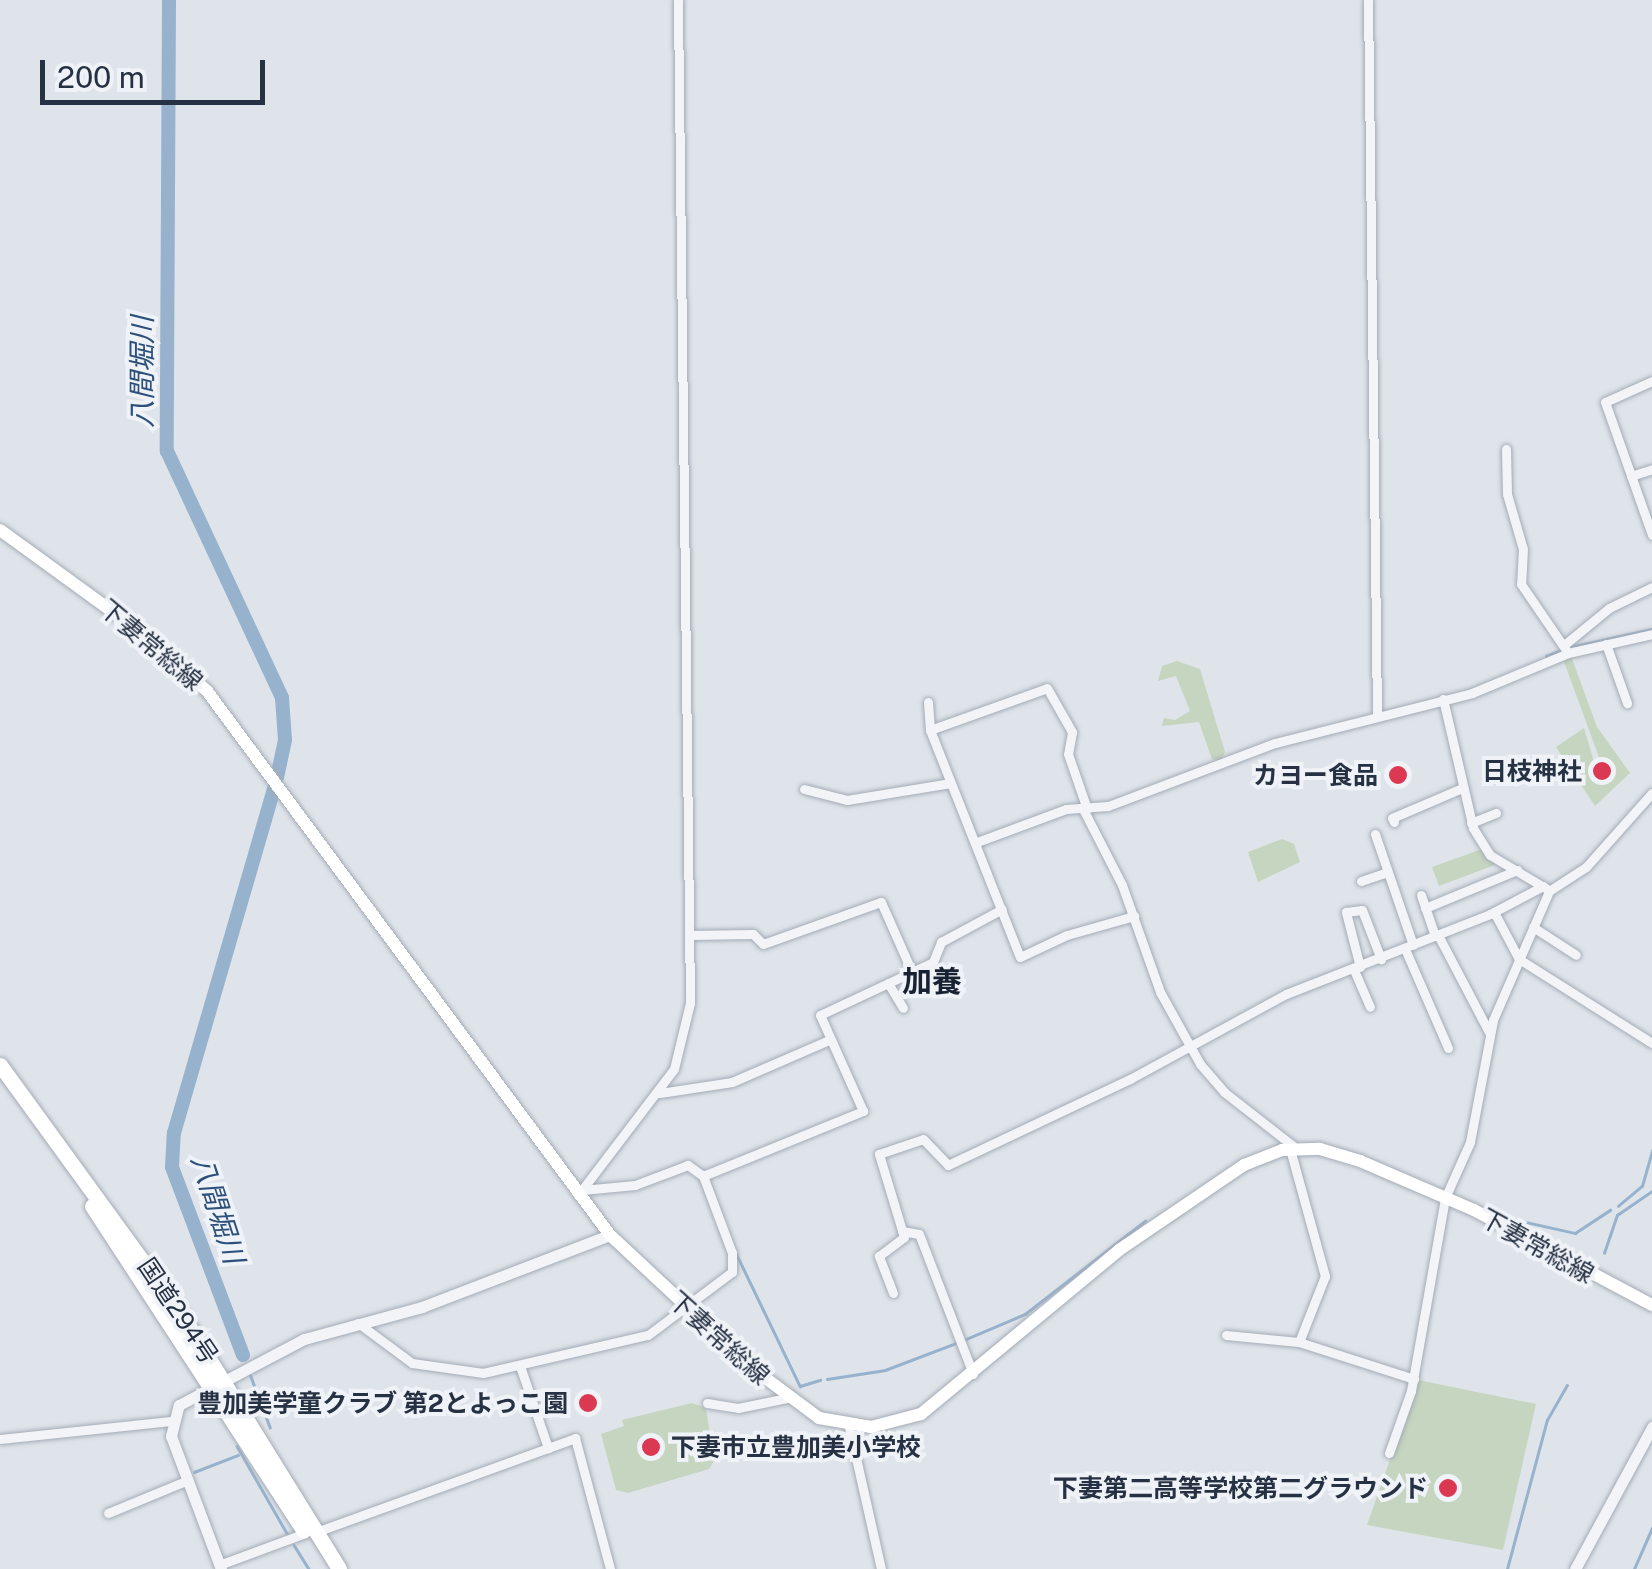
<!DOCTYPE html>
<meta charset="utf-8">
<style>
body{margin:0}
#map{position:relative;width:1652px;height:1569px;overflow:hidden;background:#dfe4ea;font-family:"Public Sans","Noto Sans JP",sans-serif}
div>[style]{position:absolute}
.green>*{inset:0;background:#c5d5bf}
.stream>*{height:2.5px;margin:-1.25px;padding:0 1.25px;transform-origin:1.25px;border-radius:1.25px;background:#97b2cd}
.river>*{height:14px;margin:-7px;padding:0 7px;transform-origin:7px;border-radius:7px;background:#97b2cd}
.roads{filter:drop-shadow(0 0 2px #a4abb5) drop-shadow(0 0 2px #a4abb5)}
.minor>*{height:9px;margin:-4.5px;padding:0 4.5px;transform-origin:4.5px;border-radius:4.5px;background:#f2f4f8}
.tertiary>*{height:11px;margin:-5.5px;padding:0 5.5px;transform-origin:5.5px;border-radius:5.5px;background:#f2f4f8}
.secondary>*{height:12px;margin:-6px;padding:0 6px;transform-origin:6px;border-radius:6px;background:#fff}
.trunk>*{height:15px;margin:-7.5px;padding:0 7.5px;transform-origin:7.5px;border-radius:7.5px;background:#fff}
.dots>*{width:28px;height:28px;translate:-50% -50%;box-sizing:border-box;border:5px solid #eff2f7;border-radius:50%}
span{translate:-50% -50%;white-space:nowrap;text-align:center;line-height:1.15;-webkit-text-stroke:8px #eff2f7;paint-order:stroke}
.street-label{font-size:25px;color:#263143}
.poi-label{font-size:25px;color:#263143;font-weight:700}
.right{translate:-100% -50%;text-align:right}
.left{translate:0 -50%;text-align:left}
.water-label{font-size:28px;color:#2d507b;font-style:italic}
.quarter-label{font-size:30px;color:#192233;font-weight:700}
.scale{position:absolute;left:40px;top:60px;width:225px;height:45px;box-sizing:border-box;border:5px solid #263143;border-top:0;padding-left:12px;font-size:30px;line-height:35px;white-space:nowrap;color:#263143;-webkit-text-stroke:8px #eff2f7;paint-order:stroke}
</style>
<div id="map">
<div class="green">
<i style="clip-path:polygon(1571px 656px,1597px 727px,1630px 773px,1595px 806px,1556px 747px,1584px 728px,1595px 765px,1604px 771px,1563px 659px)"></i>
<i style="clip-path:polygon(1177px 661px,1200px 669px,1225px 752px,1221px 761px,1212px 759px,1199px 722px,1162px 726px,1164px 718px,1175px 720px,1190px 711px,1176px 676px,1158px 681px,1162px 666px)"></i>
<i style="clip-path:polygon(1282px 839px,1294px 844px,1300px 862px,1258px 882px,1248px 852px)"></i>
<i style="clip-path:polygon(1482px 849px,1500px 863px,1439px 886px,1432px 867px)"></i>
<i style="clip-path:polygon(1418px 1380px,1536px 1404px,1503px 1550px,1367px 1525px)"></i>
<i style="clip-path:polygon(692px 1403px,706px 1408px,714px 1461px,709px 1469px,628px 1493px,616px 1490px,601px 1434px,624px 1426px,622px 1420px)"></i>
</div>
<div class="stream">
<i style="left:1570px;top:647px;width:84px;rotate:-12.4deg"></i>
<i style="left:1546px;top:656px;width:18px;rotate:-22deg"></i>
<i style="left:1618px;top:1206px;width:31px;rotate:-40deg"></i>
<i style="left:1642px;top:1186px;width:37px;rotate:-74deg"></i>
<i style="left:1508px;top:1218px;width:69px;rotate:12.6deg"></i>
<i style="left:1575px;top:1233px;width:42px;rotate:-33.3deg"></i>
<i style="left:736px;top:1253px;width:148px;rotate:64.3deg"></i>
<i style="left:800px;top:1386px;width:21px;rotate:-17deg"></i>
<i style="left:1604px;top:1253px;width:40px;rotate:-71.1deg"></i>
<i style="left:1617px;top:1215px;width:42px;rotate:-34.4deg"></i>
<i style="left:964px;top:1340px;width:66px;rotate:-23.1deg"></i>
<i style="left:1025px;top:1314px;width:152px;rotate:-37.8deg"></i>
<i style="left:250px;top:1374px;width:57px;rotate:69.3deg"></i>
<i style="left:827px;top:1379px;width:59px;rotate:-8.8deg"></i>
<i style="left:885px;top:1370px;width:76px;rotate:-20.8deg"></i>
<i style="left:237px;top:1446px;width:103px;rotate:60.2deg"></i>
<i style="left:194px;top:1472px;width:47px;rotate:-21.1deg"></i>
<i style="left:294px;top:1545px;width:28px;rotate:58deg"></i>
<i style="left:1507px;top:1569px;width:154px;rotate:-75deg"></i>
<i style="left:1547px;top:1420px;width:40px;rotate:-60.3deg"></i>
<i style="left:1634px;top:1569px;width:45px;rotate:-66.3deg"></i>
</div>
<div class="river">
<i style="left:169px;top:0;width:451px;rotate:90.3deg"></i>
<i style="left:167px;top:451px;width:272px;rotate:65deg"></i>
<i style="left:282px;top:698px;width:42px;rotate:85.9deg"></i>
<i style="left:285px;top:740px;width:38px;rotate:102deg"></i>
<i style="left:243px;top:1355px;width:201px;rotate:-110.7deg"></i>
<i style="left:172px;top:1167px;width:34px;rotate:-87deg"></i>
<i style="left:174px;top:1133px;width:359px;rotate:-73.8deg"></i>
</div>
<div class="roads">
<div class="minor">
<i style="left:1368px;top:0;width:716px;rotate:89.28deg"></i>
<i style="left:1652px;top:381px;width:51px;rotate:155.9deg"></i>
<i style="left:1605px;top:402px;width:141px;rotate:70.5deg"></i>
<i style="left:1506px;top:449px;width:45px;rotate:88.7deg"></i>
<i style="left:1507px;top:494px;width:57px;rotate:73.8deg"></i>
<i style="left:1523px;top:549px;width:35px;rotate:93deg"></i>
<i style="left:1521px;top:584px;width:83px;rotate:55.7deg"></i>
<i style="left:1631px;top:476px;width:22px;rotate:-18deg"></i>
<i style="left:1606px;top:644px;width:63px;rotate:70.4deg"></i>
<i style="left:1564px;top:645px;width:58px;rotate:-39.4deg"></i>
<i style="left:1609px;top:608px;width:48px;rotate:-26deg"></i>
<i style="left:1443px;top:699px;width:132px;rotate:76.9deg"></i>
<i style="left:1473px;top:828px;width:32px;rotate:58deg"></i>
<i style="left:1490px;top:855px;width:66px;rotate:30.8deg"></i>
<i style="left:928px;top:702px;width:28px;rotate:86deg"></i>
<i style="left:930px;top:730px;width:244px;rotate:68.4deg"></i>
<i style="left:1020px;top:957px;width:52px;rotate:-25.1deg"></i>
<i style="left:1067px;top:935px;width:70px;rotate:-15.8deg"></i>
<i style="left:930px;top:730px;width:124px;rotate:-19.7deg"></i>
<i style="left:1047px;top:688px;width:51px;rotate:60.4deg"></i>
<i style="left:1072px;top:732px;width:22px;rotate:100deg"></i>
<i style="left:1068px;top:754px;width:58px;rotate:70.9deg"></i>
<i style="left:804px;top:789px;width:44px;rotate:14.3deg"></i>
<i style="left:847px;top:800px;width:105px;rotate:-9.3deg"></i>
<i style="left:1083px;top:809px;width:85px;rotate:62.8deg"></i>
<i style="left:1122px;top:885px;width:114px;rotate:70.4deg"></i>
<i style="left:1160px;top:992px;width:82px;rotate:60.9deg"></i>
<i style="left:1200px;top:1064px;width:37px;rotate:49deg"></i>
<i style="left:1224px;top:1092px;width:93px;rotate:38deg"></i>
<i style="left:1394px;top:822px;width:4px;rotate:-117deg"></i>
<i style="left:1392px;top:818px;width:74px;rotate:-23.1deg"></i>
<i style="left:1471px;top:823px;width:27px;rotate:-22deg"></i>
<i style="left:1375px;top:834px;width:117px;rotate:71.1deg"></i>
<i style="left:977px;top:842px;width:95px;rotate:-20.3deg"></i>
<i style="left:1066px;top:809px;width:42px;rotate:-4.1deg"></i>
<i style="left:1108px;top:806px;width:178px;rotate:-20.7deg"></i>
<i style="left:1275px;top:743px;width:203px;rotate:-14.2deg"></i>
<i style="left:1472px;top:693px;width:104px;rotate:-22.6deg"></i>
<i style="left:1568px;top:653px;width:86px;rotate:-12.7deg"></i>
<i style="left:1361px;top:881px;width:28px;rotate:-19deg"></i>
<i style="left:1421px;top:895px;width:43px;rotate:71.1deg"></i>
<i style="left:1425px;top:908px;width:100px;rotate:-22.4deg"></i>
<i style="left:1494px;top:912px;width:53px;rotate:62deg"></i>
<i style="left:1519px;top:959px;width:157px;rotate:32.3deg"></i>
<i style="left:1533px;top:927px;width:51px;rotate:33.1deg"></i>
<i style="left:689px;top:935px;width:64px;rotate:-0.9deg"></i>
<i style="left:753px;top:934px;width:14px;rotate:45deg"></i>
<i style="left:763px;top:944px;width:125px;rotate:-19.6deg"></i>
<i style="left:881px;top:902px;width:77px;rotate:66.1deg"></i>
<i style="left:1438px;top:935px;width:110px;rotate:62.3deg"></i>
<i style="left:1405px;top:949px;width:108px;rotate:66.5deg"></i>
<i style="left:1360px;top:967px;width:57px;rotate:-104.3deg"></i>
<i style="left:1346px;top:912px;width:16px;rotate:-7deg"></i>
<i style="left:1362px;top:910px;width:53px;rotate:68.8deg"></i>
<i style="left:1354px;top:970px;width:40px;rotate:66.6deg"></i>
<i style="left:888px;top:983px;width:29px;rotate:59deg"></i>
<i style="left:660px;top:1093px;width:73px;rotate:-8.7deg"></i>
<i style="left:732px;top:1082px;width:106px;rotate:-23.4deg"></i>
<i style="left:1290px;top:1149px;width:132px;rotate:74.6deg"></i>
<i style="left:1325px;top:1276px;width:71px;rotate:111.5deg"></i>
<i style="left:1299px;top:1342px;width:121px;rotate:17.8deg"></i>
<i style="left:703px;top:1176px;width:173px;rotate:-22.1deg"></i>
<i style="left:863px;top:1111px;width:105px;rotate:-114.1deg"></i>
<i style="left:820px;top:1015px;width:125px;rotate:-25.1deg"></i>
<i style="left:933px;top:962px;width:22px;rotate:-68deg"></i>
<i style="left:941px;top:942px;width:69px;rotate:-28.4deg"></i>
<i style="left:578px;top:1195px;width:158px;rotate:-52.7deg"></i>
<i style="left:674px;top:1069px;width:68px;rotate:-76.4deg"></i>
<i style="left:690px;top:1003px;width:1003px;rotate:-90.69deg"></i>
<i style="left:902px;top:1231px;width:17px;rotate:10deg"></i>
<i style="left:919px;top:1234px;width:150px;rotate:68.9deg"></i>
<i style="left:893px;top:1293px;width:40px;rotate:-111deg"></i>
<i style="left:879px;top:1256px;width:31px;rotate:-37deg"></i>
<i style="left:904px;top:1237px;width:87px;rotate:-106.8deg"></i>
<i style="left:879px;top:1154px;width:46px;rotate:-18.8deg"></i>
<i style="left:923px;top:1139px;width:36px;rotate:46deg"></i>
<i style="left:948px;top:1165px;width:201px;rotate:-25.3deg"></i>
<i style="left:1130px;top:1079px;width:178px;rotate:-28.6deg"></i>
<i style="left:1286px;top:994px;width:219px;rotate:-21.4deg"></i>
<i style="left:1490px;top:914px;width:60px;rotate:-27.8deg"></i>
<i style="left:358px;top:1323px;width:67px;rotate:36.5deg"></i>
<i style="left:412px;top:1363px;width:72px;rotate:8deg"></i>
<i style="left:483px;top:1373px;width:169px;rotate:-13deg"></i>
<i style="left:648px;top:1335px;width:105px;rotate:-36.9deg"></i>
<i style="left:732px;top:1272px;width:19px;rotate:-90deg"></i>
<i style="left:732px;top:1253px;width:82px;rotate:-110.6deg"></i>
<i style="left:703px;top:1176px;width:19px;rotate:-144deg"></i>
<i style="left:688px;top:1165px;width:57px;rotate:159.3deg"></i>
<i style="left:635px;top:1185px;width:53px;rotate:174.6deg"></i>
<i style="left:1226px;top:1335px;width:73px;rotate:5.5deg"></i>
<i style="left:520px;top:1366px;width:87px;rotate:71.1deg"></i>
<i style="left:707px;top:1403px;width:31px;rotate:9deg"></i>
<i style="left:738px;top:1408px;width:50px;rotate:-11.5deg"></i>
<i style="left:849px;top:1427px;width:146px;rotate:77.3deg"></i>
<i style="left:0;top:1439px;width:172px;rotate:-6deg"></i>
<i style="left:1389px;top:1453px;width:66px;rotate:-70.5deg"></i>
<i style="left:1411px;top:1391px;width:196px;rotate:-80deg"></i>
<i style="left:1445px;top:1198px;width:61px;rotate:-65.9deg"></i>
<i style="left:1470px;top:1142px;width:124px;rotate:-79.3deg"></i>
<i style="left:1493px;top:1020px;width:141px;rotate:-66.5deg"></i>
<i style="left:1549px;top:891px;width:44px;rotate:-33deg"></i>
<i style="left:1586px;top:867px;width:99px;rotate:-48.3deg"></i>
<i style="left:108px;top:1513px;width:87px;rotate:-22.4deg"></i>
<i style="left:316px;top:1532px;width:276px;rotate:-19.9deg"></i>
<i style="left:575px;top:1438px;width:136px;rotate:75deg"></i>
<i style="left:219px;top:1565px;width:92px;rotate:-20.4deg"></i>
</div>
<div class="tertiary">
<i style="left:221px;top:1569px;width:142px;rotate:-110.6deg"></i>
<i style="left:171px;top:1436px;width:32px;rotate:-76deg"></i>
<i style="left:179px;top:1405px;width:141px;rotate:-27.8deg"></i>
<i style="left:304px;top:1339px;width:122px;rotate:-15.2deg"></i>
<i style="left:422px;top:1307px;width:201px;rotate:-21deg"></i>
<i style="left:1575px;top:1569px;width:162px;rotate:-61.5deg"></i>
</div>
<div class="secondary">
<i style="left:0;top:530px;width:172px;rotate:36deg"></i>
<i style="left:139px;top:631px;width:91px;rotate:41.4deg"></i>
<i style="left:207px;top:691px;width:677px;rotate:53.47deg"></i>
<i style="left:610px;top:1235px;width:200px;rotate:43deg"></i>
<i style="left:756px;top:1371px;width:79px;rotate:36.7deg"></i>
<i style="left:819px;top:1418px;width:53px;rotate:9.8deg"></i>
<i style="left:871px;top:1427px;width:52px;rotate:-14.6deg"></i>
<i style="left:921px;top:1414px;width:257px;rotate:-39.6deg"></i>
<i style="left:1119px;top:1250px;width:151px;rotate:-34.2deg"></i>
<i style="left:1244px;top:1165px;width:41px;rotate:-21.5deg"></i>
<i style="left:1282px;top:1150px;width:38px;rotate:-2deg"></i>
<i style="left:1320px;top:1149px;width:42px;rotate:16.7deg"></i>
<i style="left:1360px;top:1161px;width:124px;rotate:23.3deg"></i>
<i style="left:1474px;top:1210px;width:202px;rotate:28.1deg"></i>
</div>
<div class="trunk">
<i style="left:0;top:1065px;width:311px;rotate:54deg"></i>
<i style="left:183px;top:1317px;width:296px;rotate:58.2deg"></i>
<i style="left:92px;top:1206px;width:387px;rotate:56.9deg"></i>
</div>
</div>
<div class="dots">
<i style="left:1602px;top:771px;background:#db3852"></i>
<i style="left:1398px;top:775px;background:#db3852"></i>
<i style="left:588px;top:1403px;background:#db3852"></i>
<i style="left:651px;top:1447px;background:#db3852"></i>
<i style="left:1448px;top:1488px;background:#db3852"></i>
</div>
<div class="street-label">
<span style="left:151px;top:645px;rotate:40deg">下妻常総線</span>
<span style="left:1537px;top:1246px;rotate:29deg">下妻常総線</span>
<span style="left:178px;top:1311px;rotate:56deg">国道294号</span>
<span style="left:719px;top:1338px;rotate:42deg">下妻常総線</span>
</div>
<div class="poi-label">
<span class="right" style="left:1582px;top:771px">日枝神社</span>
<span class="right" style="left:1378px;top:775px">カヨー食品</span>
<span class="right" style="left:568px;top:1403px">豊加美学童クラブ 第2とよっこ園</span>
<span class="left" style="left:671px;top:1447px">下妻市立豊加美小学校</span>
<span class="right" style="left:1428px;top:1488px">下妻第二高等学校第二グラウンド</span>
</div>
<div class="water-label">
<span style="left:142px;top:372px;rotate:-90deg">八間堀川</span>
<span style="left:218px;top:1209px;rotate:72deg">八間堀川</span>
</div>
<div class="quarter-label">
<span style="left:932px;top:981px">加養</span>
</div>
<div class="scale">200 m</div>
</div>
